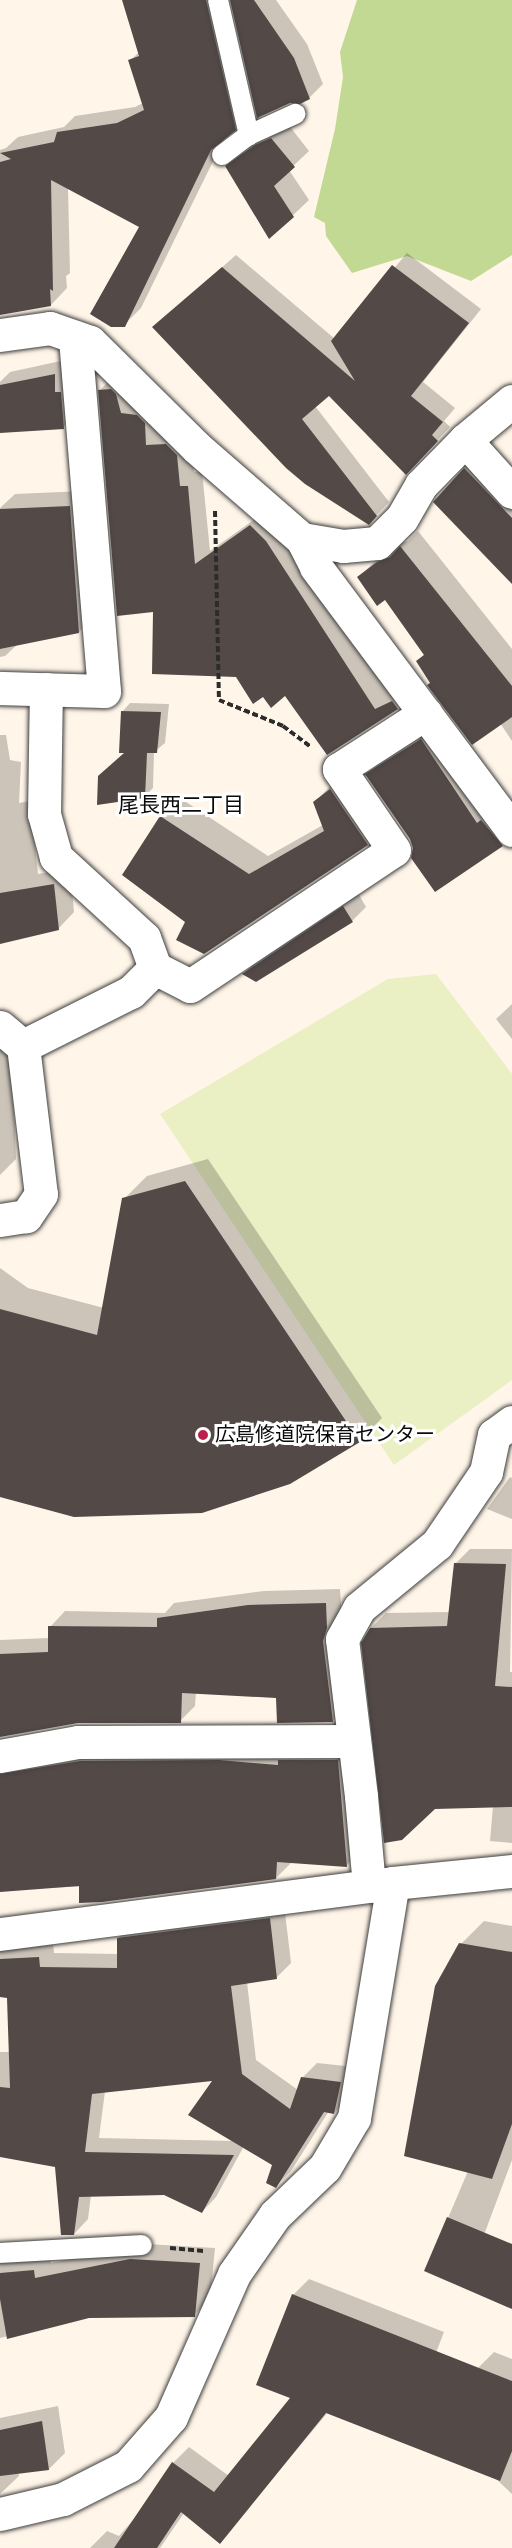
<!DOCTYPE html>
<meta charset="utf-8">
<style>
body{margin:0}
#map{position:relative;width:512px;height:2548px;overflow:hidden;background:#fff5e8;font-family:Spectral,"Noto Sans JP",serif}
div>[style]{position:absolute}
.forest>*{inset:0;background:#c1d992}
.pitch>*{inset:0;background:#eaefc4}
.shadow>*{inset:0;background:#0003}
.building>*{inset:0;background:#534947}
.path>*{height:4px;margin-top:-2px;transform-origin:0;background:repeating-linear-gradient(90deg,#2c2c2c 0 6px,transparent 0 9px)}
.roads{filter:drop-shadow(0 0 2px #3d3d3d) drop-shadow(0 0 2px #3d3d3d)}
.service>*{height:20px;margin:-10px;padding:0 10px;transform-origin:10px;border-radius:10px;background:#fff}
.minor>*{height:33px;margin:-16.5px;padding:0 16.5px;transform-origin:16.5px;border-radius:16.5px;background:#fff}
.dots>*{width:16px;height:16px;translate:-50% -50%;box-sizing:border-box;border:3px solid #fff;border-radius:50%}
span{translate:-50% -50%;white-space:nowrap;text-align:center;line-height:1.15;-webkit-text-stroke:6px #fff;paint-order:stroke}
.poi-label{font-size:20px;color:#0a0a0a}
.left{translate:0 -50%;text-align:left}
.neighbourhood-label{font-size:21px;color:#0a0a0a}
</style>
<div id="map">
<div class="forest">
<i style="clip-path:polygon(357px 0,512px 0,512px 255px,471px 281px,407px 256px,352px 273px,326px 236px,325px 223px,314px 217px,335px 129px,343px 77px,340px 52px)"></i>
</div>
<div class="pitch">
<i style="clip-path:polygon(436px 974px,512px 1074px,512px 1380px,394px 1465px,160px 1114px,388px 979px)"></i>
</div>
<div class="shadow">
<i style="clip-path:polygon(124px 0,226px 0,252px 112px,225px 137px,141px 308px,124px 325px,141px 227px,68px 188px,70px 273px,66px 276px,67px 288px,51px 305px,0 313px,0 150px,6px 148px,18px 137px,64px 127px,75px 116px,135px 107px,143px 103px,130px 61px,139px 52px)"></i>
<i style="clip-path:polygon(232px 0,276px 0,307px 44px,323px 84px,309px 98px)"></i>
<i style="clip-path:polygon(287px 123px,309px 151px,289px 170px,309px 200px,270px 237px,227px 166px,243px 151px)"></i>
<i style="clip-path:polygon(407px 253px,481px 309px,423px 382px,455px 408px,444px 421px,450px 427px,406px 472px,329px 394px,315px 406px,389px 502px,369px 523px,154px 327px,236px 255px,335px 339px)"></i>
<i style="clip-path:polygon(70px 359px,79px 412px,63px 427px,0 432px,0 382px,10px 372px)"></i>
<i style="clip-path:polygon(115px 375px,192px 439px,194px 472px,202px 471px,210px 551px,266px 511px,281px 526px,390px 695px,408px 686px,412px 692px,397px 707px,327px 753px,285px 694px,263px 695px,154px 610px,100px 390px)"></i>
<i style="clip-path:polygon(481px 453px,512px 485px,512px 582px,465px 469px)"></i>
<i style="clip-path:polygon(85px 491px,94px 616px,79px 632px,18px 644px,5px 656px,0 657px,0 508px,15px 494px)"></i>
<i style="clip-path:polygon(418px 531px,512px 649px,512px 741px,500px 723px,432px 682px,418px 661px,425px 654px,386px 597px,359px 577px,375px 561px,395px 546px,408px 541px)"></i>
<i style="clip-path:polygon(130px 703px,169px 704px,165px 743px,154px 752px,153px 788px,145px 796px,127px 752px,122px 712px)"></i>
<i style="clip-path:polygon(437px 724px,512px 835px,502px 845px,435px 890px,411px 839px,367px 775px,383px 759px)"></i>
<i style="clip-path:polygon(0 735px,6px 735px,10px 760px,21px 762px,19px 803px,30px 801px,38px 874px,70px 868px,74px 912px,58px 929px,0 942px)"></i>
<i style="clip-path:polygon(333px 783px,385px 825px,367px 844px,186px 922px,124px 874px,161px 816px,180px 798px,268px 856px,323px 825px,315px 802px)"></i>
<i style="clip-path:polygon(358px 893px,366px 907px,352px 921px,256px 980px,244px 974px,257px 960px)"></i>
<i style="clip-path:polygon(512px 1004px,512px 1039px,496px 1019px)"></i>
<i style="clip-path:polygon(0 1031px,11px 1038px,16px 1159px,0 1175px)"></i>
<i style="clip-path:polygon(208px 1159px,382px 1418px,359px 1441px,290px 1482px,0 1496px,0 1268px,28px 1288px,104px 1308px,124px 1199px,147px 1176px)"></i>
<i style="clip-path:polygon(510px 1477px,512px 1478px,512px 1519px,487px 1509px)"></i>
<i style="clip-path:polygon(470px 1549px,512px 1549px,510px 1672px,512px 1672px,512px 1843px,490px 1841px,493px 1806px,371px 1628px,386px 1613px,450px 1612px,455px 1564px)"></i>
<i style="clip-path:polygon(340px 1589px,348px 1706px,333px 1721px,277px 1696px,196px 1692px,195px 1706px,180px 1721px,78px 1722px,0 1735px,0 1640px,49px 1638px,50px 1627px,65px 1611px,165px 1613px,174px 1603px,264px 1591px)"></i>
<i style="clip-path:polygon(352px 1745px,361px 1851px,346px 1866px,292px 1862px,276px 1878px,0 1890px,0 1751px)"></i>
<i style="clip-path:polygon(evenodd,284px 1904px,291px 1963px,276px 1978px,247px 1982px,256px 2060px,298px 2090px,302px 2078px,317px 2063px,355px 2067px,349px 2098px,334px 2113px,329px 2111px,291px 2171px,276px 2186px,274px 2165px,244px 2146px,216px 2197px,202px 2212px,165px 2193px,91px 2195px,88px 2219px,74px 2234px,56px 2166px,0 2155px,0 2052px,10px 2052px,9px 1996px,0 1996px,0 1945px,53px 1943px,54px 1953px,119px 1954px,118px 1938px,133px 1924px,284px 1904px,215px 2079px,235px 2141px,99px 2138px,105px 2091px,215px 2079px)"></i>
<i style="clip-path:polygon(484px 1921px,512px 1926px,512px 2160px,475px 2259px,426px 2270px,468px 2171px,461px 1944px)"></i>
<i style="clip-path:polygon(147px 2244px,215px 2248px,210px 2299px,194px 2315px,88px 2316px,0 2338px,0 2259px,49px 2254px,51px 2263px)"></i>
<i style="clip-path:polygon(309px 2279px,444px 2332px,432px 2363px,478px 2368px,494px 2352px,512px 2359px,512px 2494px,495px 2478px,328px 2412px,220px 2542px,184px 2513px,160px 2548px,90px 2548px,107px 2531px,119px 2536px,140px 2512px,173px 2463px,189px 2447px,229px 2476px,293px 2398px,293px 2295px)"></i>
<i style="clip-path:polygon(58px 2406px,65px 2453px,49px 2469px,18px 2472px,19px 2476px,0 2494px,0 2418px)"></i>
</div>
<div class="building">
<i style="clip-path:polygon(122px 0,206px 0,236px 130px,211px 150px,125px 327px,111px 327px,90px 314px,139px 227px,51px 180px,53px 291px,50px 289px,51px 306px,0 315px,0 162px,11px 159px,0 153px,54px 142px,57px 132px,117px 123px,144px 110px,128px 60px,139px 56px)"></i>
<i style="clip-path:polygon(230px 0,254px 0,294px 58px,310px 99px,300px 104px,290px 103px,257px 118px)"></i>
<i style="clip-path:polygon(271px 138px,295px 167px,274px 186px,294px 217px,269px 239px,225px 166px,255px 145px)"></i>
<i style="clip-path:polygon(392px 265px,469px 323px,411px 396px,443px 422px,432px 435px,438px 441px,406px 475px,329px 396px,302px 419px,377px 516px,369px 525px,305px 484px,286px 468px,152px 327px,222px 267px,355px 381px,331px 341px)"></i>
<i style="clip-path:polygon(55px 374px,55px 392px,61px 392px,64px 429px,0 433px,0 385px)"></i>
<i style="clip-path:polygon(111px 389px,116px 394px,121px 413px,137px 415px,145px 423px,146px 445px,166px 444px,177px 455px,180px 486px,188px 486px,195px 564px,250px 525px,266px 541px,375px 709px,392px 701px,398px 709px,327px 755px,285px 696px,271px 708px,263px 697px,253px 704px,236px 677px,152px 674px,153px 612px,117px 616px,98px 390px)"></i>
<i style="clip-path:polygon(464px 468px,512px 518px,512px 584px,433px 502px)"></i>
<i style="clip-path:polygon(70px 506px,79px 633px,0 649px,0 509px)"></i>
<i style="clip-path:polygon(400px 546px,512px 686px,512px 717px,472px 745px,427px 685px,430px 683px,416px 661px,424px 655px,385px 600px,377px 606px,357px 577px,377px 562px,390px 557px)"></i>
<i style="clip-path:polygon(121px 711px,161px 712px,157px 753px,147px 753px,145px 798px,97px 805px,98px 776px,124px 753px,119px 753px)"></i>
<i style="clip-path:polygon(421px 739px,477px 823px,481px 820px,503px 846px,435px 892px,411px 858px,413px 848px,410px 839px,365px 774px)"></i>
<i style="clip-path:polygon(330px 789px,368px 845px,204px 954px,176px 940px,185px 922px,122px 875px,160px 816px,249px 874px,324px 831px,313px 802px)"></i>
<i style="clip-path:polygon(54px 884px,59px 930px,0 944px,0 893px)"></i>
<i style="clip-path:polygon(343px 906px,353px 922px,256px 982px,242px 974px)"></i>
<i style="clip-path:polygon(185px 1181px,360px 1442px,290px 1484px,202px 1513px,74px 1517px,0 1497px,0 1309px,97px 1335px,122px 1198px)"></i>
<i style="clip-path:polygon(454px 1563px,506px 1564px,495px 1686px,512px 1687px,512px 1807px,435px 1809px,402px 1840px,384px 1843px,361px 1643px,370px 1628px,447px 1626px)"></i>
<i style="clip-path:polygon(326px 1603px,327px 1628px,323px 1641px,333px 1722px,277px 1723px,276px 1698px,182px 1693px,181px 1723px,78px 1723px,0 1737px,0 1654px,48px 1652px,48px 1626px,157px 1627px,157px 1618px,248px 1605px)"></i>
<i style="clip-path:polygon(219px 1760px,278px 1765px,278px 1760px,338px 1760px,347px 1867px,277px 1862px,276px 1879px,102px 1902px,79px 1903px,79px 1886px,0 1892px,0 1774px,80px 1761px)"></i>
<i style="clip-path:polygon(270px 1918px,277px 1979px,231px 1986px,242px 2074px,290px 2109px,301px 2077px,341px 2082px,334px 2114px,324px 2112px,276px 2188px,266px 2183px,272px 2165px,188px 2115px,212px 2081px,92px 2094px,85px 2152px,234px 2155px,202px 2213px,164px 2195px,79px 2197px,74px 2235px,61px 2235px,55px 2167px,0 2157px,0 2087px,10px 2088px,7px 1998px,0 1997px,0 1959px,39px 1957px,40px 1967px,117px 1968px,117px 1938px)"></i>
<i style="clip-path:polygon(459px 1943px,512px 1952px,512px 2124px,492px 2179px,404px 2156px,435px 1986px)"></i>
<i style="clip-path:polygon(447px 2217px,512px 2244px,512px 2309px,424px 2271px)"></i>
<i style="clip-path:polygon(130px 2259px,200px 2263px,195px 2317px,89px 2318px,7px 2339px,0 2299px,0 2273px,34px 2270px,35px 2278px)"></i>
<i style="clip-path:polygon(292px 2294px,512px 2381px,512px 2451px,500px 2481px,326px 2413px,220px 2544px,181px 2512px,157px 2548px,114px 2548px,172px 2462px,214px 2492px,290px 2398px,256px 2385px)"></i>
<i style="clip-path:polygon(42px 2421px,49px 2470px,0 2476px,0 2430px)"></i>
</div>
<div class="path">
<i style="left:215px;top:511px;width:189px;rotate:88.8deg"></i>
<i style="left:219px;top:700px;width:69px;rotate:22.1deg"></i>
<i style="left:283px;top:726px;width:34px;rotate:37deg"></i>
<i style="left:170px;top:2248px;width:34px;rotate:5deg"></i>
</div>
<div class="roads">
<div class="service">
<i style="left:218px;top:0;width:139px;rotate:77.1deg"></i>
<i style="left:249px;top:135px;width:51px;rotate:-24.5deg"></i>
<i style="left:222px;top:155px;width:34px;rotate:-37deg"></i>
<i style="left:0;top:2253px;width:142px;rotate:-3.2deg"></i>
</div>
<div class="minor">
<i style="left:0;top:335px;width:50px;rotate:-8deg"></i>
<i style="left:50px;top:328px;width:42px;rotate:19.3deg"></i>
<i style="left:90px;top:342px;width:149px;rotate:44.7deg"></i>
<i style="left:196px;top:447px;width:140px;rotate:41deg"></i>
<i style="left:302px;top:539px;width:42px;rotate:9.7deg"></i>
<i style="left:343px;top:546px;width:34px;rotate:-5deg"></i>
<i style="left:377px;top:543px;width:35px;rotate:-45deg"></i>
<i style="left:402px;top:518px;width:38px;rotate:-60deg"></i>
<i style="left:421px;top:485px;width:63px;rotate:-45.6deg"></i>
<i style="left:465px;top:440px;width:61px;rotate:-39.7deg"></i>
<i style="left:465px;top:440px;width:70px;rotate:47.9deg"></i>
<i style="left:302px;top:539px;width:31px;rotate:63deg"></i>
<i style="left:316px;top:567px;width:328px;rotate:53.3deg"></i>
<i style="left:0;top:688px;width:104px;rotate:1.7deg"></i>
<i style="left:104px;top:691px;width:355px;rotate:-94.7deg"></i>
<i style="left:155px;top:968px;width:39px;rotate:27deg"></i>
<i style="left:190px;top:986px;width:245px;rotate:-33.7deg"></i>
<i style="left:394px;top:850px;width:98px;rotate:-124.2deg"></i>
<i style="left:339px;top:769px;width:103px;rotate:-32.8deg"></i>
<i style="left:0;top:1027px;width:30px;rotate:40deg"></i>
<i style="left:23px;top:1046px;width:149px;rotate:83.1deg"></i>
<i style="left:41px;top:1194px;width:27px;rotate:124deg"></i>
<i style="left:26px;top:1216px;width:26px;rotate:171deg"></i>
<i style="left:23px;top:1046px;width:121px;rotate:-26.6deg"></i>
<i style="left:131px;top:992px;width:34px;rotate:-45deg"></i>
<i style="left:155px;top:968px;width:32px;rotate:-110deg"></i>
<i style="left:144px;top:938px;width:120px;rotate:-137.4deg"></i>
<i style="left:56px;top:857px;width:45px;rotate:-105.6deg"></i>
<i style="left:44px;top:814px;width:125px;rotate:-89.1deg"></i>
<i style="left:0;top:1756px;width:79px;rotate:-10.2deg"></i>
<i style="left:78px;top:1742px;width:276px;rotate:-0.2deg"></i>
<i style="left:369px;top:1886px;width:90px;rotate:-95.1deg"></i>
<i style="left:361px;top:1796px;width:158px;rotate:-96.9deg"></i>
<i style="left:342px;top:1639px;width:35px;rotate:-61deg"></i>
<i style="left:359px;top:1608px;width:101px;rotate:-39.4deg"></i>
<i style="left:437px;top:1544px;width:87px;rotate:-55.8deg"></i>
<i style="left:486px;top:1472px;width:38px;rotate:-78deg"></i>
<i style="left:494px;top:1435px;width:22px;rotate:-36deg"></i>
<i style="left:0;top:1934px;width:396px;rotate:-7.4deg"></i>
<i style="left:393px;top:1883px;width:120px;rotate:-5.8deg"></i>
<i style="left:0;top:2514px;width:65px;rotate:-13.4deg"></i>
<i style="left:63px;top:2499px;width:73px;rotate:-26.9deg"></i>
<i style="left:128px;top:2466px;width:65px;rotate:-48.7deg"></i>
<i style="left:171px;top:2417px;width:156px;rotate:-66.2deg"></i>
<i style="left:234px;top:2274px;width:72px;rotate:-55.2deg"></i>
<i style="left:275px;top:2215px;width:69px;rotate:-43.8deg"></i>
<i style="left:325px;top:2167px;width:57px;rotate:-59.4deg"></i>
<i style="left:354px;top:2118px;width:238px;rotate:-80.6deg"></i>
</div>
</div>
<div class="dots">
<i style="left:203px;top:1435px;background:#b9234b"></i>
</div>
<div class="poi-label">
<span class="left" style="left:215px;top:1435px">広島修道院保育センター</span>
</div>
<div class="neighbourhood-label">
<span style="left:181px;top:806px">尾長西二丁目</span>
</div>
</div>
